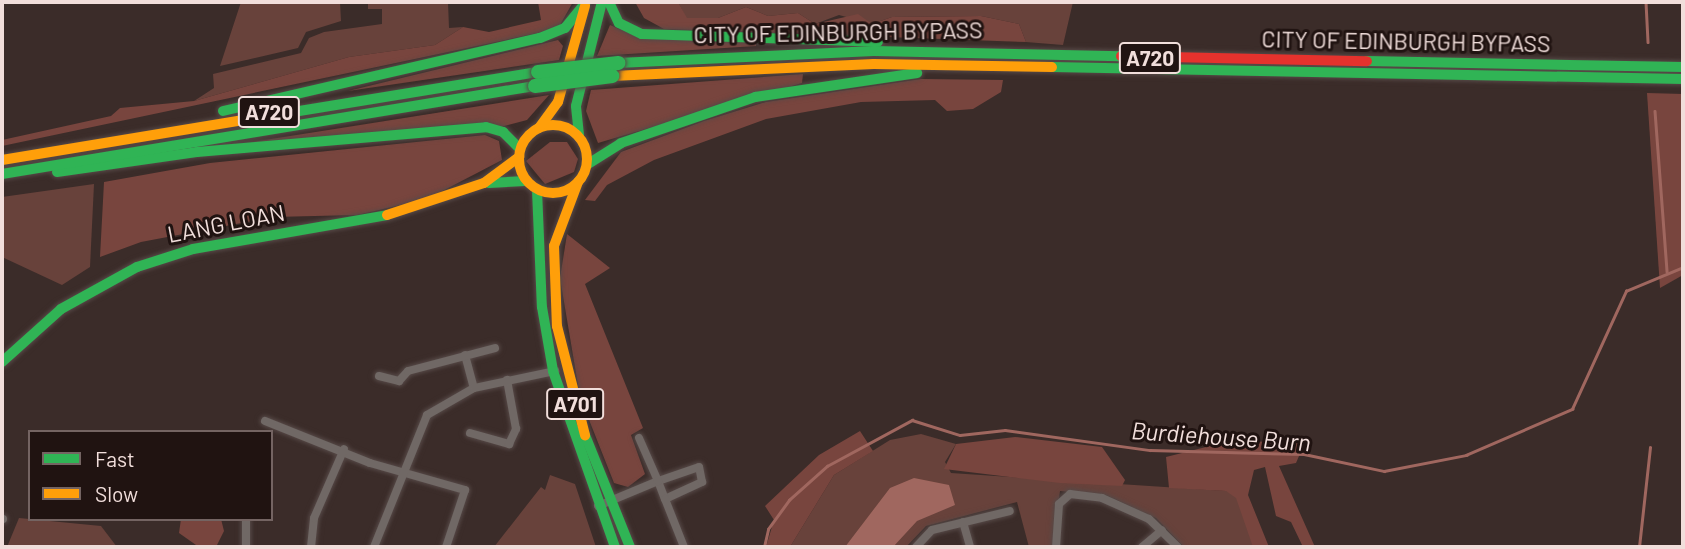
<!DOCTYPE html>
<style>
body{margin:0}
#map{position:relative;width:1685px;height:549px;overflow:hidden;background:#3b2c29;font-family:Barlow,sans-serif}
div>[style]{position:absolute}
.green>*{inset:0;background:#68423b}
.forest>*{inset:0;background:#78453e}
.water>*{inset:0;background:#a0675f}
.stream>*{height:2.5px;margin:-1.25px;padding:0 1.25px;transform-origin:1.25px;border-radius:1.25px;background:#a0675f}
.roads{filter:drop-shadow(0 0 2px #564947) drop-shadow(0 0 2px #564947)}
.street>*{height:8px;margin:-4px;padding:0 4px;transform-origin:4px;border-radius:4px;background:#706865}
.fast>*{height:10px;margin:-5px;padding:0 5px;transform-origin:5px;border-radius:5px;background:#30b455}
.slow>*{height:10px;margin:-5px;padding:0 5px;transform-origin:5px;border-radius:5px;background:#ff9f0a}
.slow>.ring{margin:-5px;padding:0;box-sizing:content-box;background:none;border:10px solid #ff9f0a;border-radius:50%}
.jam>*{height:10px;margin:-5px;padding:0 5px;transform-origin:5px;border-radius:5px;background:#e5322d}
.bridges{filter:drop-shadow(0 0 2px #564947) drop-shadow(0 0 2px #564947)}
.fast-bridge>*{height:14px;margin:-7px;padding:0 7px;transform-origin:7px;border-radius:7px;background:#30b455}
span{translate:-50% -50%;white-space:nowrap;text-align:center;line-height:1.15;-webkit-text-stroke:6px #201311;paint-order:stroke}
.shield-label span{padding:2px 5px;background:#201311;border:2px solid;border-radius:5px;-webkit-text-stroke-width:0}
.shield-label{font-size:21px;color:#f1dedb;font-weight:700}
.street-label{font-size:23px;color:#f1dedb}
.water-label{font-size:24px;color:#f2dfdc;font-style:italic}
.frame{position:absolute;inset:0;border:4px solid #f1dedb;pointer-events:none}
.legend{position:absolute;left:28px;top:430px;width:245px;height:91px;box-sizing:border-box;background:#201311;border:2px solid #746462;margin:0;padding:9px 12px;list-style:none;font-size:21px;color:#f1dedb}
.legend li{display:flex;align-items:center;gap:14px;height:35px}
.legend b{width:35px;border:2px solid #746462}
</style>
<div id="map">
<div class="green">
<i style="clip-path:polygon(241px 2px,340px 2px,341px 21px,306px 32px,298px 48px,220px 66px)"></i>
<i style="clip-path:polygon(368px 2px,448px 2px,449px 28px,463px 27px,435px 45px,349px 57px,194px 101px,214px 88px,213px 74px,301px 53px,309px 38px,324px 32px,382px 24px,382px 9px,368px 9px)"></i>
<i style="clip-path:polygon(678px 2px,1073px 2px,1063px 45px,1026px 42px,1019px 24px,981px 16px,892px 17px,872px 24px,839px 15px,815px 24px,798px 13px,768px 16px,746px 7px,718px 18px,686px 18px)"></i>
<i style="clip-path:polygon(94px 184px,90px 267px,62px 285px,2px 257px,2px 197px)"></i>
<i style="clip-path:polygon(921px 434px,956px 444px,945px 462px,951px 473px,1241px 492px,1257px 547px,1184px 547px,1156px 518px,1106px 495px,1060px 491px,1052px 547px,1029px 547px,1017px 502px,926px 526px,906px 547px,790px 547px,834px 475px,890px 440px)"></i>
<i style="clip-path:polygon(550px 475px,575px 484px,596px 547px,494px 547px,541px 487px,545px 490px)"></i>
<i style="clip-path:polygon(19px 518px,101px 526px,117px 547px,7px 547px)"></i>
</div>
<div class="forest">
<i style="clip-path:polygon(538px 2px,573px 2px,560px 25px,538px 33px,2px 146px,2px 140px,111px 116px,120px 108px,194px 101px,349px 57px,435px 45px,463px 27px,489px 32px,541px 20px)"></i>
<i style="clip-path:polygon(635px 2px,678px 2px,687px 18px,718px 18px,746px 7px,768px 16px,798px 13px,815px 24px,858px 14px,872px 24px,892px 17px,981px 16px,1019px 24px,1026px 42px,664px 29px,644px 18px)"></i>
<i style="clip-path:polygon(610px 25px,642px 39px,756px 41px,756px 46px,597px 56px)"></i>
<i style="clip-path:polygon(558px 40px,563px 46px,559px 60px,348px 91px)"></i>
<i style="clip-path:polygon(803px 74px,802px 83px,598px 143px,586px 111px,591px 90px)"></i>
<i style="clip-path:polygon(921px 79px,1003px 80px,1001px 92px,973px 109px,947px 111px,935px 100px,861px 102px,766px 119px,654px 160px,607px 185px,595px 201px,585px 200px,621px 152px,704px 121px,766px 102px)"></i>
<i style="clip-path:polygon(1647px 93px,1683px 94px,1683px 275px,1660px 288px)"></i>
<i style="clip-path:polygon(549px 95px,527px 120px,500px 127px,228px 146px)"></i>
<i style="clip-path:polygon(485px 135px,499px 141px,502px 160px,427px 199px,357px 215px,273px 217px,141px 242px,100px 257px,104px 182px,210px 163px)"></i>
<i style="clip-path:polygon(550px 142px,567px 142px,578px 159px,574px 172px,545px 184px,526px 161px)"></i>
<i style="clip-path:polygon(567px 234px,610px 268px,585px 284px,643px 428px,631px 435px,645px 474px,628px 487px,614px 483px,580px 397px,560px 278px)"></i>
<i style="clip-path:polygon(860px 431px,873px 451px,834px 475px,790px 547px,766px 547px,774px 520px,765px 506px,819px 455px)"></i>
<i style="clip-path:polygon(1015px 437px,1102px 447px,1125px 480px,1122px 486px,1060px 483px,944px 469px,956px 444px)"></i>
<i style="clip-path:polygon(1274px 441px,1305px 442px,1296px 463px,1279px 466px,1315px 547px,1303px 547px,1291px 522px,1276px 516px,1265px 467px,1254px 470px,1248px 495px,1269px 547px,1253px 547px,1236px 498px,1226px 491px,1169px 488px,1166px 457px,1218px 444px)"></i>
<i style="clip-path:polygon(181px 519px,221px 519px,224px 531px,216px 547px,196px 545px,179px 533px)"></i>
</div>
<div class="water">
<i style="clip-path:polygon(914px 478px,949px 485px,955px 505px,917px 521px,893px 547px,845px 547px,890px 488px)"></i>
</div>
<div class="stream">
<i style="left:1646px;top:2px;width:40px;rotate:87.1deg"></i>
<i style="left:1655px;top:111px;width:161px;rotate:85.7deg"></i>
<i style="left:764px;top:547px;width:18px;rotate:-77deg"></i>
<i style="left:768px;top:529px;width:36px;rotate:-54deg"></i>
<i style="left:789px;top:500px;width:51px;rotate:-41.8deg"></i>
<i style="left:827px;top:466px;width:97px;rotate:-28.4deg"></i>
<i style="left:912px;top:420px;width:50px;rotate:17.4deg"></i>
<i style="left:960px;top:435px;width:45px;rotate:-6.3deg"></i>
<i style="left:1005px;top:430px;width:146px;rotate:7.9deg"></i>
<i style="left:1150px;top:450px;width:154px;rotate:1.5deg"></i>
<i style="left:1304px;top:454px;width:82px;rotate:12deg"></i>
<i style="left:1384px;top:471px;width:84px;rotate:-11deg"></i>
<i style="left:1466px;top:455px;width:116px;rotate:-23.5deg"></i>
<i style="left:1572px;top:409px;width:130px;rotate:-65.4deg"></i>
<i style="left:1626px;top:291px;width:62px;rotate:-22.8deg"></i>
<i style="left:1639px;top:547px;width:100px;rotate:-83.7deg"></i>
</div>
<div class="roads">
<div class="street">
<i style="left:465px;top:355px;width:34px;rotate:75deg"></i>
<i style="left:379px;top:376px;width:21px;rotate:14deg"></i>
<i style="left:399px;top:381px;width:13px;rotate:-48deg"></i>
<i style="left:408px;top:371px;width:90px;rotate:-14.8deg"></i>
<i style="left:265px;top:421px;width:113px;rotate:21.8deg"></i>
<i style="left:370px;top:463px;width:99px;rotate:15.9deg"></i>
<i style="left:465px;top:490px;width:60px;rotate:108.4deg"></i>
<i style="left:470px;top:433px;width:41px;rotate:15.8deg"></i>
<i style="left:509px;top:444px;width:17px;rotate:-65deg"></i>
<i style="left:516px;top:429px;width:50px;rotate:-100.4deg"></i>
<i style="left:665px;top:499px;width:41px;rotate:-24.7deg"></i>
<i style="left:702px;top:482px;width:15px;rotate:-101deg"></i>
<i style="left:699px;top:467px;width:43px;rotate:161.1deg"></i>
<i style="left:658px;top:481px;width:19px;rotate:69deg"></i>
<i style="left:665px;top:499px;width:52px;rotate:68.4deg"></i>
<i style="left:598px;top:506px;width:65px;rotate:-22.6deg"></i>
<i style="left:658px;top:481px;width:47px;rotate:-113.8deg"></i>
<i style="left:2px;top:519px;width:1px"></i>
<i style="left:963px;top:522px;width:26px;rotate:74deg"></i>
<i style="left:246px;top:547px;width:28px;rotate:-90deg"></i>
<i style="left:311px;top:547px;width:29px;rotate:-84deg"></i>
<i style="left:314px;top:518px;width:75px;rotate:-66.5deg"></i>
<i style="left:374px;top:547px;width:142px;rotate:-68.1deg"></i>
<i style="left:427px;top:415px;width:54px;rotate:-29.9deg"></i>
<i style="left:474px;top:388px;width:83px;rotate:-11.9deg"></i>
<i style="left:916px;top:547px;width:23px;rotate:-47deg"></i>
<i style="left:932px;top:530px;width:80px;rotate:-13.7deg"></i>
<i style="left:1056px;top:547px;width:43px;rotate:-86deg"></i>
<i style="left:1059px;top:504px;width:15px;rotate:-42deg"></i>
<i style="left:1070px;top:494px;width:32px;rotate:7deg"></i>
<i style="left:1102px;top:498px;width:51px;rotate:24.1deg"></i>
<i style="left:1149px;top:519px;width:40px;rotate:44deg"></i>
<i style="left:1142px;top:547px;width:26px;rotate:-40deg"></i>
</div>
<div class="fast">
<i style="left:609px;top:2px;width:23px;rotate:65deg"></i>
<i style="left:619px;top:23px;width:25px;rotate:26deg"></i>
<i style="left:642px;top:34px;width:236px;rotate:1.9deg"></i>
<i style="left:1367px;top:61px;width:316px;rotate:1.1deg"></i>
<i style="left:618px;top:63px;width:256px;rotate:-2.7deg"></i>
<i style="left:874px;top:51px;width:247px;rotate:1.2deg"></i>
<i style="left:1052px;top:67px;width:631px;rotate:1.09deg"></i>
<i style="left:223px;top:111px;width:325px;rotate:-13deg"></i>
<i style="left:540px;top:38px;width:27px;rotate:-22deg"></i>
<i style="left:565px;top:28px;width:33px;rotate:-51deg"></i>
<i style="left:281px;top:114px;width:260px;rotate:-9.3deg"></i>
<i style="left:579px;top:135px;width:29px;rotate:-96deg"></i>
<i style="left:576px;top:106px;width:107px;rotate:-76deg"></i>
<i style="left:588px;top:164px;width:39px;rotate:-32deg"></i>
<i style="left:621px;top:143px;width:142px;rotate:-18.9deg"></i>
<i style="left:755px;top:97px;width:164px;rotate:-8.4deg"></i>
<i style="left:57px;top:172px;width:141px;rotate:-8.1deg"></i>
<i style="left:197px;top:152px;width:290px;rotate:-4.9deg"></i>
<i style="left:486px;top:127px;width:18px;rotate:16deg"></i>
<i style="left:503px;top:132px;width:24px;rotate:45deg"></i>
<i style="left:2px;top:174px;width:540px;rotate:-9.38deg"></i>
<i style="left:489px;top:183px;width:36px;rotate:-3deg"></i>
<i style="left:537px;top:190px;width:117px;rotate:87.6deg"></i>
<i style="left:542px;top:307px;width:65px;rotate:80.2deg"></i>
<i style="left:553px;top:371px;width:187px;rotate:70.6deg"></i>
<i style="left:2px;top:362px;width:79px;rotate:-41.9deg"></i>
<i style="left:61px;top:309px;width:87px;rotate:-28.9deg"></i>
<i style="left:137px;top:267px;width:59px;rotate:-17.8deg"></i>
<i style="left:193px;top:249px;width:197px;rotate:-9.9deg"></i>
<i style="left:585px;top:435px;width:121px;rotate:68.1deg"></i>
</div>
<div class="slow">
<i style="left:612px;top:76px;width:262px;rotate:-2.6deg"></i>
<i style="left:874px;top:64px;width:178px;rotate:1deg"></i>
<i class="ring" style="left:519px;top:125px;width:58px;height:58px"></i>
<i style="left:539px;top:128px;width:32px;rotate:-54deg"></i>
<i style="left:558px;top:102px;width:100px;rotate:-74.3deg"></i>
<i style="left:2px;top:160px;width:283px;rotate:-9.4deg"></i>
<i style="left:578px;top:182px;width:68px;rotate:110.6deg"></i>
<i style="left:554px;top:246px;width:80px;rotate:87.9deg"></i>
<i style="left:557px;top:326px;width:113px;rotate:75.6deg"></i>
<i style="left:387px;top:215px;width:102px;rotate:-18.3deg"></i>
<i style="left:484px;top:183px;width:44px;rotate:-36.6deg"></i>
</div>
<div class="jam">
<i style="left:1121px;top:56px;width:246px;rotate:1.2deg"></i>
</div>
</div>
<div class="bridges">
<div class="fast-bridge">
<i style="left:538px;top:72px;width:81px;rotate:-6.4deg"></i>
<i style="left:535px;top:86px;width:78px;rotate:-7.4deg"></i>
</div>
</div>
<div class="shield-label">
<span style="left:1150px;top:58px">A720</span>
<span style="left:269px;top:112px">A720</span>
<span style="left:575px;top:404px">A701</span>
</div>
<div class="street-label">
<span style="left:838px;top:32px;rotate:-1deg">CITY OF EDINBURGH BYPASS</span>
<span style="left:1406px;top:41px;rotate:1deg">CITY OF EDINBURGH BYPASS</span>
<span style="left:226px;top:223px;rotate:-11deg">LANG LOAN</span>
</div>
<div class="water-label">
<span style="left:1221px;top:436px;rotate:4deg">Burdiehouse Burn</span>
</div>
<div class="frame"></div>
<ul class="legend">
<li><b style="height:9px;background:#30b455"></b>Fast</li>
<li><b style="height:9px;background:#ff9f0a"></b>Slow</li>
</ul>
</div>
